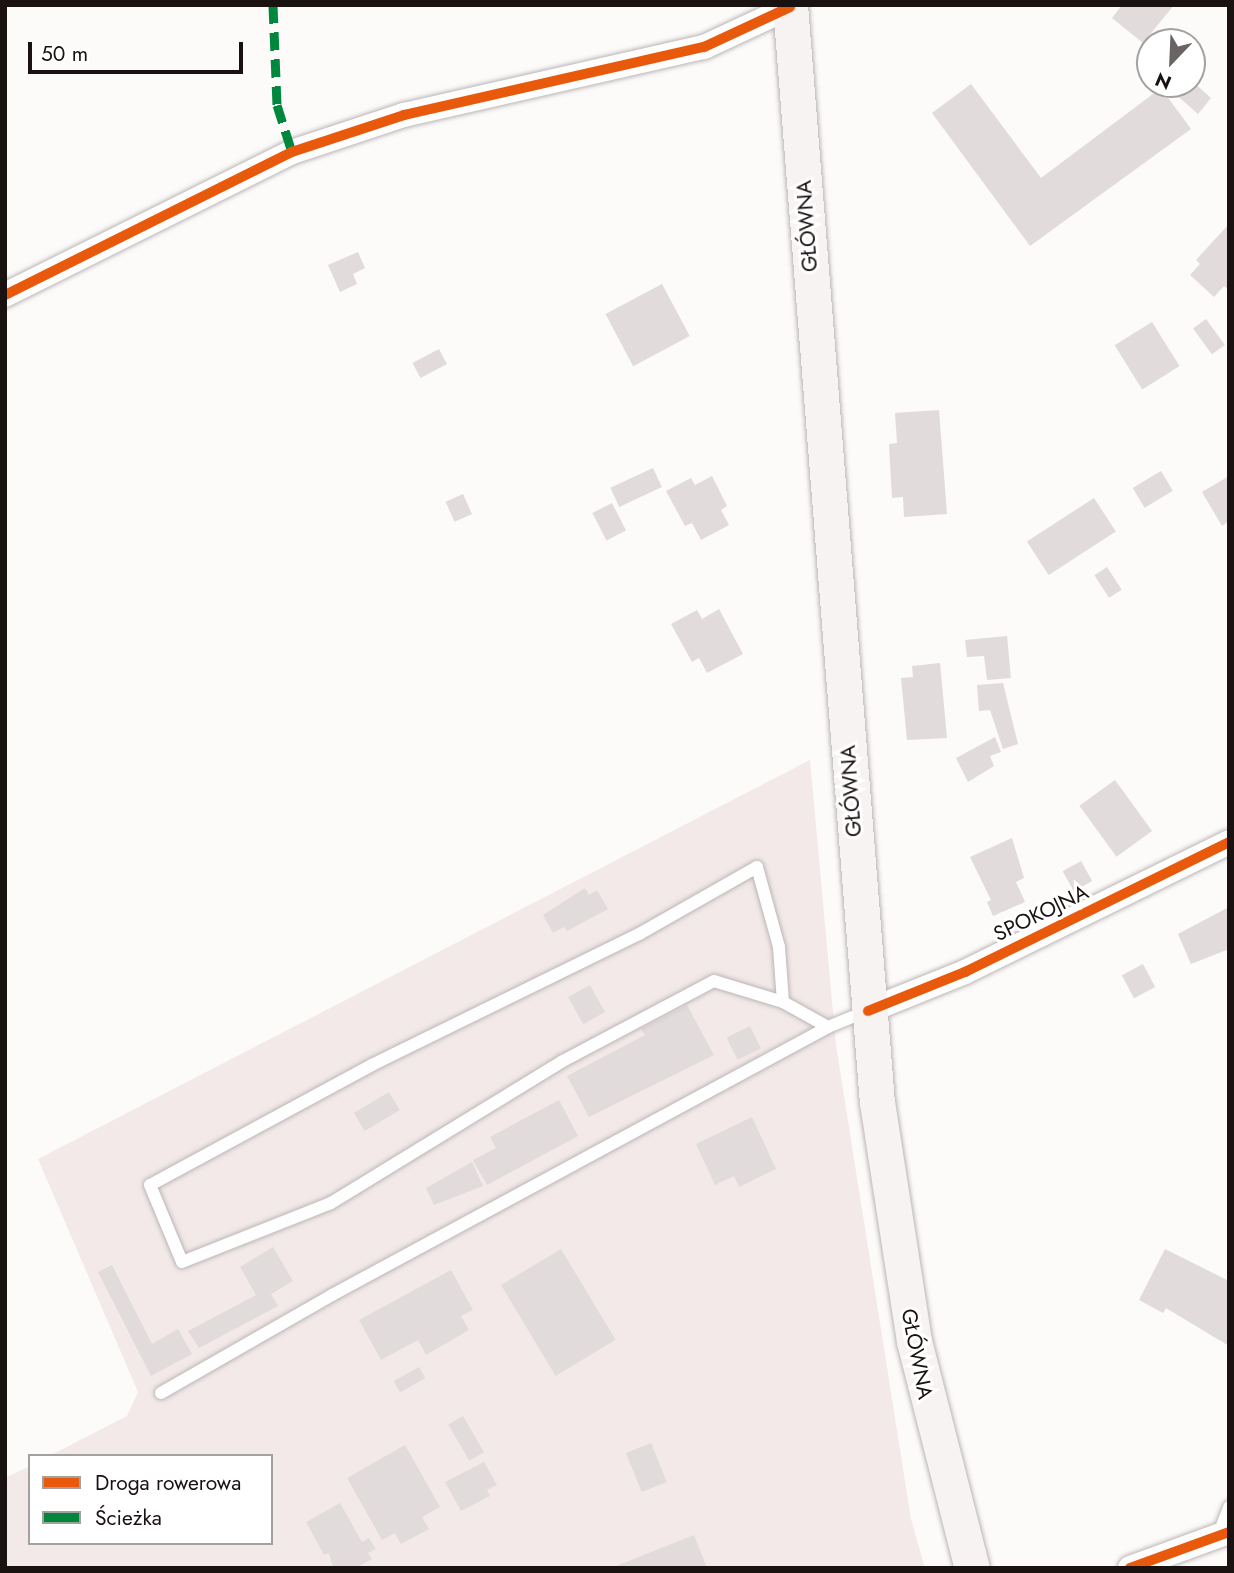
<!DOCTYPE html>
<meta charset="utf-8">
<style>
body{margin:0}
#map{position:relative;width:1234px;height:1573px;overflow:hidden;background:#fdfafa;font-family:Jost,sans-serif}
div>[style]{position:absolute}
.built>*{inset:0;background:#f3e9e9}
.building>*{inset:0;background:#e1dbdb;transform-origin:0 0}
.roads{filter:drop-shadow(0 0 2px #bcb6b6) drop-shadow(0 0 2px #bcb6b6)}
.lane>*{height:12px;margin:-6px;padding:0 6px;transform-origin:6px;border-radius:6px;background:#fffefe}
.street>*{height:24px;margin:-12px;padding:0 12px;transform-origin:12px;border-radius:12px;background:#fffefe}
.secondary>*{height:35px;margin:-17.5px;padding:0 17.5px;transform-origin:17.5px;border-radius:17.5px;background:#f8f3f3}
.quiet>*{height:9px;margin-top:-4.5px;transform-origin:0;background:repeating-linear-gradient(90deg,#00873e 0 18px,transparent 0 27px)}
.cycleway>*{height:10px;margin:-5px;padding:0 5px;transform-origin:5px;border-radius:5px;background:#e8590c}
span{translate:-50% -50%;white-space:nowrap;text-align:center;line-height:1.15;-webkit-text-stroke:6px #fff;paint-order:stroke}
.street-label{font-size:21px;color:#1a1111}
.frame{position:absolute;inset:0;border:7px solid #1a1111;pointer-events:none}
.legend{position:absolute;left:28px;top:1454px;width:245px;height:91px;box-sizing:border-box;background:#fff;border:2px solid #a3a0a0;margin:0;padding:9px 12px;list-style:none;font-size:21px;color:#1a1111}
.legend li{display:flex;align-items:center;gap:14px;height:35px}
.legend b{width:35px;border:2px solid #a3a0a0}
.north{position:absolute;left:1136px;top:28px;width:70px;height:70px;box-sizing:border-box;background:#fff;border:2px solid #a3a0a0;border-radius:50%;rotate:203deg;font-size:19px;font-weight:700;line-height:28px;text-align:center;color:#1a1111}
.north::after{content:'';display:block;margin:auto;width:24px;height:32px;background:#696363;clip-path:polygon(50% 0,100% 100%,50% 72%,0 100%)}
.scale{position:absolute;left:28px;top:42px;width:215px;height:32px;box-sizing:border-box;border:4px solid #1a1111;border-top:0;padding-left:9px;font-size:21px;line-height:24px;white-space:nowrap;color:#1a1111;-webkit-text-stroke:5px #fff;paint-order:stroke}
</style>
<div id="map">
<div class="built">
<i style="clip-path:polygon(810px 760px,836px 1045px,911px 1519px,925px 1568px,5px 1568px,5px 1478px,30px 1466px,30px 1543px,271px 1543px,271px 1456px,49px 1456px,127px 1416px,138px 1392px,38px 1159px)"></i>
</div>
<div class="building">
<i style="clip-path:polygon(1122px 5px,1174px 5px,1143px 43px,1112px 18px)"></i>
<i style="clip-path:polygon(1192px 81px,1211px 98px,1198px 114px,1164px 84px)"></i>
<i style="clip-path:polygon(971px 84px,1041px 178px,1161px 88px,1191px 129px,1030px 246px,932px 113px)"></i>
<i style="clip-path:polygon(1229px 224px,1229px 290px,1224px 286px,1214px 297px,1190px 275px,1200px 264px,1196px 260px)"></i>
<i style="clip-path:polygon(358px 252px,365px 268px,353px 274px,357px 284px,340px 292px,328px 265px)"></i>
<i style="left:662px;top:284px;width:59px;height:64px;rotate:62deg"></i>
<i style="left:1206px;top:319px;width:32px;height:16px;rotate:54deg"></i>
<i style="left:1152px;top:322px;width:52px;height:44px;rotate:58deg"></i>
<i style="left:439px;top:349px;width:17px;height:30px;rotate:62deg"></i>
<i style="clip-path:polygon(939px 410px,947px 514px,904px 517px,903px 497px,892px 498px,889px 444px,897px 443px,895px 413px)"></i>
<i style="left:653px;top:468px;width:21px;height:47px;rotate:65deg"></i>
<i style="left:1161px;top:471px;width:23px;height:33px;rotate:59deg"></i>
<i style="clip-path:polygon(712px 476px,727px 506px,721px 510px,729px 525px,701px 540px,692px 523px,685px 526px,666px 491px,691px 478px,695px 485px)"></i>
<i style="clip-path:polygon(1229px 476px,1229px 521px,1222px 526px,1202px 492px)"></i>
<i style="left:463px;top:494px;width:22px;height:19px;rotate:66deg"></i>
<i style="left:1094px;top:498px;width:40px;height:80px;rotate:57deg"></i>
<i style="left:612px;top:503px;width:31px;height:22px;rotate:63deg"></i>
<i style="left:1107px;top:567px;width:27px;height:15px;rotate:57deg"></i>
<i style="clip-path:polygon(719px 609px,743px 654px,707px 673px,699px 658px,692px 662px,671px 624px,697px 610px,702px 619px)"></i>
<i style="clip-path:polygon(1007px 636px,1011px 678px,987px 680px,984px 656px,967px 657px,965px 640px)"></i>
<i style="clip-path:polygon(940px 663px,947px 738px,907px 740px,901px 678px,913px 677px,912px 666px)"></i>
<i style="clip-path:polygon(1003px 683px,1018px 744px,1003px 749px,990px 710px,979px 711px,977px 685px)"></i>
<i style="clip-path:polygon(995px 737px,1001px 752px,990px 756px,994px 766px,968px 782px,956px 758px)"></i>
<i style="left:1115px;top:780px;width:63px;height:44px;rotate:54deg"></i>
<i style="clip-path:polygon(1012px 838px,1024px 878px,1016px 882px,1025px 902px,993px 916px,987px 902px,991px 900px,970px 857px)"></i>
<i style="left:1081px;top:861px;width:23px;height:21px;rotate:61deg"></i>
<i style="clip-path:polygon(585px 888px,589px 895px,597px 890px,608px 909px,567px 931px,564px 927px,553px 933px,543px 915px)"></i>
<i style="clip-path:polygon(1229px 907px,1229px 949px,1191px 964px,1178px 934px)"></i>
<i style="left:1143px;top:964px;width:26px;height:24px;rotate:62deg"></i>
<i style="left:590px;top:985px;width:31px;height:25px;rotate:61deg"></i>
<i style="clip-path:polygon(687px 1005px,714px 1055px,589px 1117px,567px 1076px,645px 1035px,641px 1029px)"></i>
<i style="left:750px;top:1026px;width:25px;height:26px;rotate:64deg"></i>
<i style="left:389px;top:1092px;width:21px;height:41px;rotate:59deg"></i>
<i style="clip-path:polygon(559px 1100px,578px 1136px,487px 1185px,473px 1160px,496px 1148px,490px 1137px)"></i>
<i style="clip-path:polygon(752px 1117px,776px 1169px,739px 1187px,734px 1176px,715px 1185px,696px 1144px)"></i>
<i style="clip-path:polygon(472px 1162px,483px 1186px,434px 1205px,426px 1188px)"></i>
<i style="clip-path:polygon(273px 1247px,293px 1281px,271px 1294px,278px 1306px,199px 1348px,188px 1331px,256px 1295px,240px 1267px)"></i>
<i style="left:561px;top:1249px;width:106px;height:70px;rotate:59deg"></i>
<i style="clip-path:polygon(1165px 1249px,1229px 1281px,1229px 1346px,1166px 1308px,1163px 1313px,1139px 1300px)"></i>
<i style="clip-path:polygon(112px 1265px,152px 1344px,178px 1329px,192px 1354px,151px 1376px,98px 1272px)"></i>
<i style="clip-path:polygon(451px 1270px,473px 1310px,461px 1316px,469px 1330px,426px 1355px,418px 1340px,381px 1360px,359px 1320px)"></i>
<i style="left:419px;top:1367px;width:13px;height:29px;rotate:61deg"></i>
<i style="left:463px;top:1416px;width:42px;height:17px;rotate:60deg"></i>
<i style="left:651px;top:1443px;width:42px;height:27px;rotate:68deg"></i>
<i style="clip-path:polygon(405px 1445px,440px 1507px,422px 1517px,429px 1529px,401px 1544px,395px 1533px,382px 1540px,347px 1478px)"></i>
<i style="clip-path:polygon(484px 1462px,497px 1485px,487px 1490px,490px 1496px,461px 1511px,445px 1482px)"></i>
<i style="clip-path:polygon(340px 1503px,362px 1542px,369px 1538px,376px 1549px,368px 1553px,372px 1559px,355px 1568px,333px 1568px,329px 1553px,324px 1555px,306px 1522px)"></i>
<i style="clip-path:polygon(694px 1535px,707px 1568px,611px 1568px)"></i>
</div>
<div class="roads">
<div class="lane">
<i style="left:783px;top:1002px;width:55px;rotate:-94.2deg"></i>
<i style="left:779px;top:947px;width:83px;rotate:-105.4deg"></i>
<i style="left:757px;top:867px;width:136px;rotate:150.4deg"></i>
<i style="left:639px;top:934px;width:297px;rotate:153.9deg"></i>
<i style="left:372px;top:1065px;width:252px;rotate:151.6deg"></i>
<i style="left:150px;top:1185px;width:83px;rotate:67.4deg"></i>
<i style="left:182px;top:1262px;width:160px;rotate:-21.6deg"></i>
<i style="left:331px;top:1203px;width:270px;rotate:-31.5deg"></i>
<i style="left:561px;top:1062px;width:173px;rotate:-27.9deg"></i>
<i style="left:714px;top:981px;width:72px;rotate:16.9deg"></i>
<i style="left:783px;top:1002px;width:51px;rotate:29.1deg"></i>
<i style="left:161px;top:1393px;width:197px;rotate:-29.8deg"></i>
<i style="left:332px;top:1295px;width:564px;rotate:-28.38deg"></i>
<i style="left:828px;top:1027px;width:42px;rotate:-22.3deg"></i>
<i style="left:1218px;top:1536px;width:31px;rotate:-69deg"></i>
</div>
<div class="street">
<i style="left:5px;top:295px;width:321px;rotate:-26.5deg"></i>
<i style="left:292px;top:152px;width:118px;rotate:-18.3deg"></i>
<i style="left:404px;top:115px;width:308px;rotate:-12.8deg"></i>
<i style="left:704px;top:47px;width:95px;rotate:-24.9deg"></i>
<i style="left:868px;top:1011px;width:105px;rotate:-21.9deg"></i>
<i style="left:965px;top:972px;width:294px;rotate:-26.2deg"></i>
<i style="left:1130px;top:1568px;width:105px;rotate:-20deg"></i>
</div>
<div class="secondary">
<i style="left:790px;top:5px;width:1100px;rotate:85.47deg"></i>
<i style="left:877px;top:1102px;width:242px;rotate:81.2deg"></i>
<i style="left:914px;top:1341px;width:234px;rotate:75.7deg"></i>
</div>
</div>
<div class="quiet">
<i style="left:273px;top:5px;width:100px;rotate:87.7deg"></i>
<i style="left:277px;top:105px;width:49px;rotate:72.3deg"></i>
</div>
<div class="cycleway">
<i style="left:5px;top:295px;width:321px;rotate:-26.5deg"></i>
<i style="left:292px;top:152px;width:118px;rotate:-18.3deg"></i>
<i style="left:404px;top:115px;width:308px;rotate:-12.8deg"></i>
<i style="left:704px;top:47px;width:95px;rotate:-24.9deg"></i>
<i style="left:868px;top:1011px;width:105px;rotate:-21.9deg"></i>
<i style="left:965px;top:972px;width:294px;rotate:-26.2deg"></i>
<i style="left:1130px;top:1568px;width:105px;rotate:-20deg"></i>
</div>
<div class="street-label">
<span style="left:807px;top:226px;rotate:-94deg">GŁÓWNA</span>
<span style="left:851px;top:791px;rotate:-94deg">GŁÓWNA</span>
<span style="left:1041px;top:913px;rotate:-26deg">SPOKOJNA</span>
<span style="left:917px;top:1354px;rotate:79deg">GŁÓWNA</span>
</div>
<div class="frame"></div>
<ul class="legend">
<li><b style="height:9px;background:#e8590c"></b>Droga rowerowa</li>
<li><b style="height:9px;background:#00873e"></b>Ścieżka</li>
</ul>
<div class="north">N</div>
<div class="scale">50 m</div>
</div>
